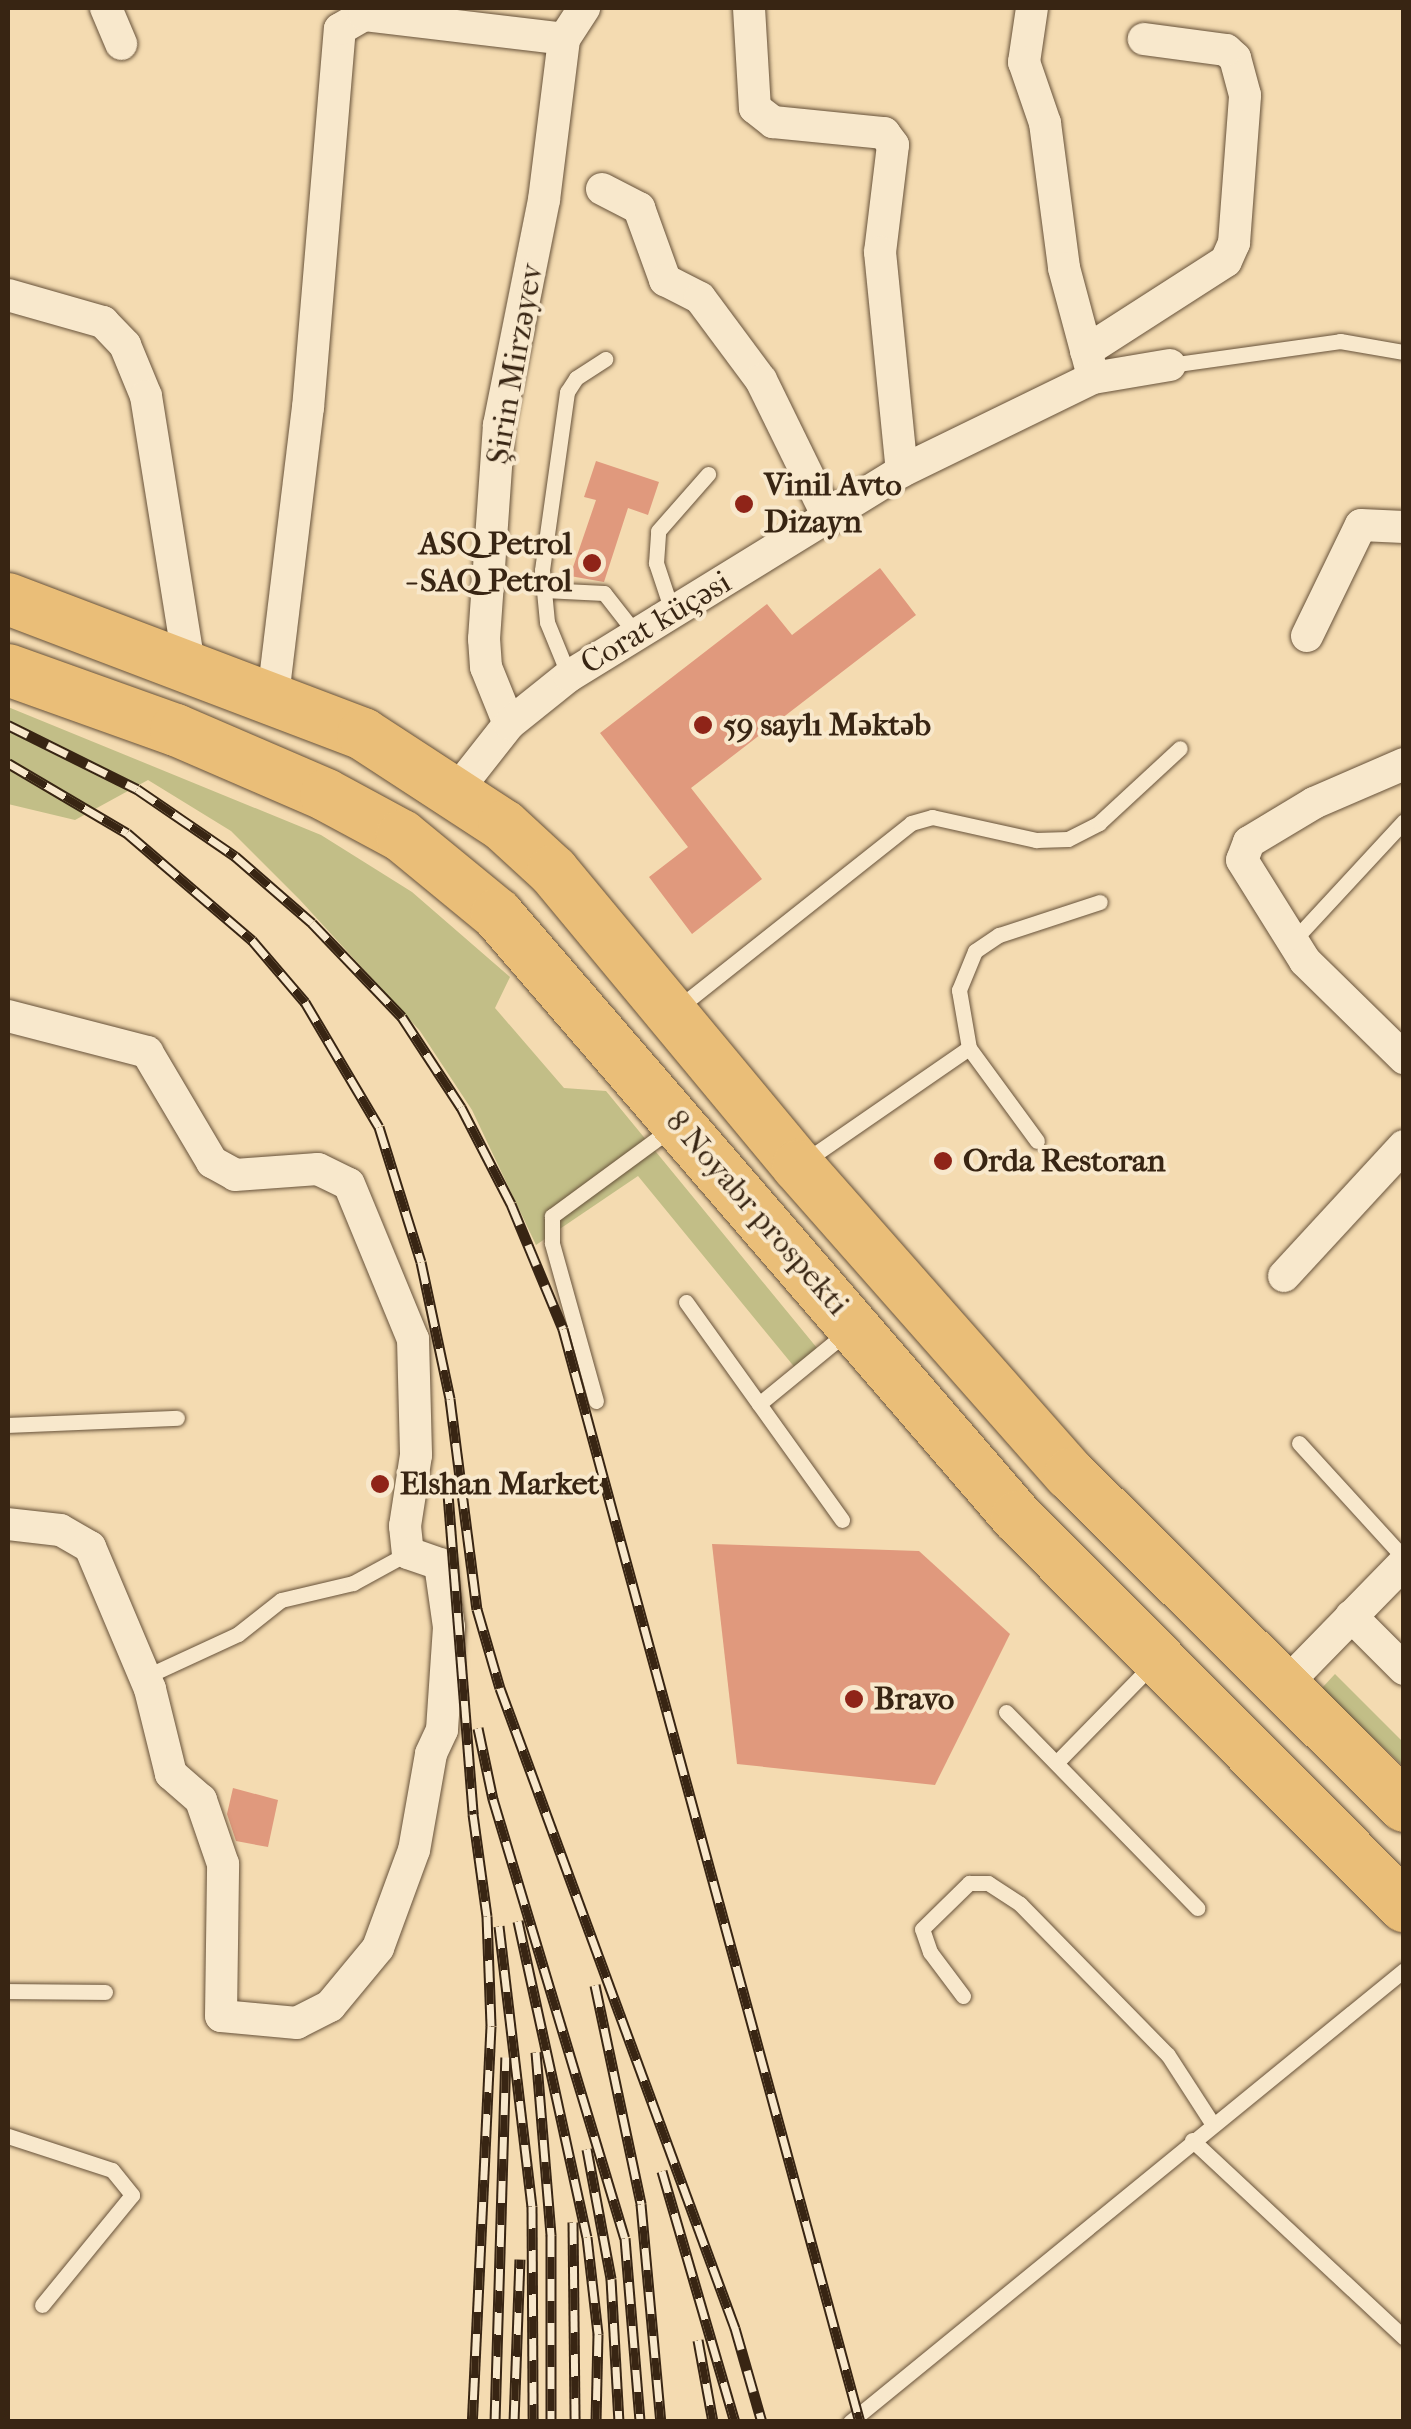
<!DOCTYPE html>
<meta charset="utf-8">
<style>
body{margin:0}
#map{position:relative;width:1411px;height:2429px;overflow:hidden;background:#f4dbb1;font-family:"IM FELL French Canon",serif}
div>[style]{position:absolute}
.green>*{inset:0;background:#c2be87}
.building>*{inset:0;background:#e0997d}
.roads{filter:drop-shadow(0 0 2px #67523a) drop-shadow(0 0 2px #67523a)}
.service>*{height:15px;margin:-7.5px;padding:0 7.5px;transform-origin:7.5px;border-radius:7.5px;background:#f8e8cc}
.minor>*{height:32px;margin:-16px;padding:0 16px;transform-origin:16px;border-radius:16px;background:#f8e8cc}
.trunk>*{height:52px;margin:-26px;padding:0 26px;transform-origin:26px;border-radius:26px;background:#eabe78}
.rail>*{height:11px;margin-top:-5.5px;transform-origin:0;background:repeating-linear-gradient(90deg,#f8e8cc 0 22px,#382513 0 44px);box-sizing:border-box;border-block:2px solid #382513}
.dots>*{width:28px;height:28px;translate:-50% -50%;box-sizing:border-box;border:5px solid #f8e8cc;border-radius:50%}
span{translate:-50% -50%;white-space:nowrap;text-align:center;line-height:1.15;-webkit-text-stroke:8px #f8e8cc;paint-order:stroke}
.street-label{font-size:32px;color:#382513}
.poi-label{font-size:32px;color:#382513;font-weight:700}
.left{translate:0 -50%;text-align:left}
.right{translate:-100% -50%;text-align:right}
.frame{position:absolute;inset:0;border:10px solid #382513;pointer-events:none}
</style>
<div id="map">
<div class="green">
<i style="clip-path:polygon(8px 707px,321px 835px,412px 892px,510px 977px,495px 1008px,564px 1088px,606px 1091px,817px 1348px,796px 1369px,638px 1176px,536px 1245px,472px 1110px,420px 1031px,300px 900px,231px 831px,148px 780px,75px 820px,8px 804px)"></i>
<i style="clip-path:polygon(1335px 1674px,1403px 1742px,1403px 1766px,1321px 1689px)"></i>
</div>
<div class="building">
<i style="clip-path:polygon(596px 461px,659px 482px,648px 515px,628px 508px,604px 582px,570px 576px,596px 500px,584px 497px)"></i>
<i style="clip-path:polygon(880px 568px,916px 615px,691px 788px,762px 879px,692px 934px,649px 877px,688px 847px,600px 733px,767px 604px,792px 635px)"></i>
<i style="clip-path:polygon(712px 1544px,919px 1551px,1010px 1634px,935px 1785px,737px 1764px)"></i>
<i style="clip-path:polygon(233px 1788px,278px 1800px,268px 1847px,236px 1841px,227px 1814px)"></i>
</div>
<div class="roads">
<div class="service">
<i style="left:1170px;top:365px;width:172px;rotate:-8deg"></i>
<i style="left:1340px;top:341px;width:65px;rotate:9.8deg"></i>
<i style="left:544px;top:590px;width:60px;rotate:2.9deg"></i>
<i style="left:604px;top:593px;width:52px;rotate:52deg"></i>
<i style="left:672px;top:611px;width:51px;rotate:-108.4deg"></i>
<i style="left:656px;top:563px;width:32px;rotate:-86deg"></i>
<i style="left:658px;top:531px;width:76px;rotate:-48.7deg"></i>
<i style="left:569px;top:676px;width:58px;rotate:-112.2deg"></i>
<i style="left:547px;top:622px;width:52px;rotate:-95.5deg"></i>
<i style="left:542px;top:570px;width:180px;rotate:-82deg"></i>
<i style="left:567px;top:392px;width:17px;rotate:-57deg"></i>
<i style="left:576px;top:378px;width:35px;rotate:-33deg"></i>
<i style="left:1292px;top:942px;width:165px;rotate:-47.2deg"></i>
<i style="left:678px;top:1008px;width:298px;rotate:-38.4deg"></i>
<i style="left:911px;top:823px;width:22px;rotate:-16deg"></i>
<i style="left:932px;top:817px;width:107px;rotate:12.5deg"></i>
<i style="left:1036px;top:840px;width:32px;rotate:-2deg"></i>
<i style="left:1068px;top:839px;width:35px;rotate:-27deg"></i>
<i style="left:1099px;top:823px;width:110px;rotate:-42.8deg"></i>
<i style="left:969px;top:1048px;width:115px;rotate:53.8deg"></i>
<i style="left:805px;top:1161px;width:199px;rotate:-34.6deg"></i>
<i style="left:969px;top:1048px;width:59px;rotate:-99.8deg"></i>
<i style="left:959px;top:990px;width:42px;rotate:-67.7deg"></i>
<i style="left:975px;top:951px;width:29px;rotate:-34deg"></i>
<i style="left:999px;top:935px;width:106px;rotate:-18.1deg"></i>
<i style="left:686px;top:1302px;width:268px;rotate:54.4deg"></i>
<i style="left:596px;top:1401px;width:164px;rotate:-105.6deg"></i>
<i style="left:552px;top:1243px;width:27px;rotate:-90deg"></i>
<i style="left:552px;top:1216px;width:149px;rotate:-36.3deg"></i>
<i style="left:759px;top:1404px;width:114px;rotate:-39.3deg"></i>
<i style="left:8px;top:1425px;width:169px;rotate:-2.4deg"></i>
<i style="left:1299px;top:1443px;width:156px;rotate:47.6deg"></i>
<i style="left:145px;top:1677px;width:102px;rotate:-24.8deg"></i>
<i style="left:238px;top:1634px;width:55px;rotate:-38.3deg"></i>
<i style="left:281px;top:1600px;width:74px;rotate:-13.3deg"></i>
<i style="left:353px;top:1583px;width:63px;rotate:-28.6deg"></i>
<i style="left:1006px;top:1712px;width:274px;rotate:45.7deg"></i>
<i style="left:1056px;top:1763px;width:136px;rotate:-45.6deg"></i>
<i style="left:8px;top:1991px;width:97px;rotate:0.6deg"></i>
<i style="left:963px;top:1996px;width:55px;rotate:-126.9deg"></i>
<i style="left:930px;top:1952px;width:24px;rotate:-109deg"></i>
<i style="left:922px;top:1929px;width:66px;rotate:-44.4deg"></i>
<i style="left:969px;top:1883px;width:19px"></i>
<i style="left:988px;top:1883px;width:38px;rotate:33deg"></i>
<i style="left:1020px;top:1904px;width:211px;rotate:45.6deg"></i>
<i style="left:1168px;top:2055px;width:81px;rotate:57.1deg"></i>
<i style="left:8px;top:2136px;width:109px;rotate:18.1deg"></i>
<i style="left:112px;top:2170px;width:32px;rotate:51deg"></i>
<i style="left:132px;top:2195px;width:142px;rotate:129.3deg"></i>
<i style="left:1192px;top:2140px;width:290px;rotate:43deg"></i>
<i style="left:850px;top:2422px;width:715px;rotate:-39.21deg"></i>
</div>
<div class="minor">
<i style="left:106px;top:8px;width:39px;rotate:67deg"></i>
<i style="left:749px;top:8px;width:100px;rotate:86.6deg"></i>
<i style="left:755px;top:108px;width:23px;rotate:38deg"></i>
<i style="left:773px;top:122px;width:112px;rotate:5.7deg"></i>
<i style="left:884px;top:133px;width:15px;rotate:53deg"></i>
<i style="left:893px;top:145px;width:108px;rotate:96.9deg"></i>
<i style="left:880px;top:252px;width:220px;rotate:84.3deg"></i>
<i style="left:1032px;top:8px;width:55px;rotate:98.4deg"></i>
<i style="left:1024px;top:62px;width:65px;rotate:71deg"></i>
<i style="left:1045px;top:123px;width:146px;rotate:82.5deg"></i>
<i style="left:1064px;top:268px;width:105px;rotate:75deg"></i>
<i style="left:602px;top:189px;width:42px;rotate:27.2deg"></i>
<i style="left:639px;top:208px;width:77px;rotate:70.1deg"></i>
<i style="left:665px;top:280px;width:39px;rotate:27deg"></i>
<i style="left:700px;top:298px;width:102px;rotate:53.4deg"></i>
<i style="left:761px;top:380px;width:155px;rotate:63.9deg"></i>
<i style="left:8px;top:295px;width:99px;rotate:15.9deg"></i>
<i style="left:103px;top:322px;width:32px;rotate:46deg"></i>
<i style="left:125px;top:345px;width:55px;rotate:67.6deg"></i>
<i style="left:146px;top:396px;width:270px;rotate:80.9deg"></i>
<i style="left:1086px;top:351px;width:166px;rotate:-32.7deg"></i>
<i style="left:1226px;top:261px;width:20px;rotate:-66deg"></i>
<i style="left:1234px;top:243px;width:148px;rotate:-85.7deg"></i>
<i style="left:1245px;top:95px;width:38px;rotate:-105deg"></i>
<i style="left:1235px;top:58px;width:12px;rotate:-138deg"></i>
<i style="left:1226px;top:50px;width:83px;rotate:-172.4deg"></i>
<i style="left:1307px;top:636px;width:123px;rotate:-64.1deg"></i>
<i style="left:1361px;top:525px;width:43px;rotate:2.7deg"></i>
<i style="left:273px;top:696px;width:290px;rotate:-83.1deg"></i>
<i style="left:308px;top:408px;width:380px;rotate:-85.2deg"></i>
<i style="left:340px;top:29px;width:28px;rotate:-30deg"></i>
<i style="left:364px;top:15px;width:201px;rotate:6.8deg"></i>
<i style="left:509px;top:724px;width:61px;rotate:-112deg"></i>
<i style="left:486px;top:667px;width:28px;rotate:-94deg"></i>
<i style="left:484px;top:639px;width:215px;rotate:-86deg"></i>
<i style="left:499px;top:425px;width:229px;rotate:-78.7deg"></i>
<i style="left:544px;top:200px;width:162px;rotate:-82.9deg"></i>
<i style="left:564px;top:39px;width:37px;rotate:-57deg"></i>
<i style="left:1404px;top:764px;width:98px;rotate:156.6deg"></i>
<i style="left:1314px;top:803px;width:76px;rotate:149deg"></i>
<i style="left:1249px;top:842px;width:19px;rotate:111deg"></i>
<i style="left:1242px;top:860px;width:119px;rotate:58deg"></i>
<i style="left:1305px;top:961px;width:139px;rotate:44.4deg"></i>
<i style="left:457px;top:790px;width:84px;rotate:-51.8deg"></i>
<i style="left:509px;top:724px;width:77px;rotate:-38.7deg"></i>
<i style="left:569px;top:676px;width:391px;rotate:-31.6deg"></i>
<i style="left:902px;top:471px;width:212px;rotate:-26deg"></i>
<i style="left:1093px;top:378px;width:78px;rotate:-9.6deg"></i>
<i style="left:8px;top:1016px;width:144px;rotate:14.5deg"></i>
<i style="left:147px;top:1052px;width:128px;rotate:59.4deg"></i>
<i style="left:212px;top:1162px;width:26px;rotate:29deg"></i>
<i style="left:235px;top:1175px;width:83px;rotate:-4.1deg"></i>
<i style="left:318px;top:1169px;width:34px;rotate:26deg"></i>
<i style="left:349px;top:1184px;width:168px;rotate:67.6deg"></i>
<i style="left:413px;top:1339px;width:116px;rotate:88.5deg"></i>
<i style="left:416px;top:1455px;width:72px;rotate:98.8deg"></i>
<i style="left:405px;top:1526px;width:27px;rotate:84deg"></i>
<i style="left:408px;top:1553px;width:34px;rotate:19deg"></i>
<i style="left:440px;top:1564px;width:64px;rotate:81.9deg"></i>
<i style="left:449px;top:1627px;width:103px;rotate:93.9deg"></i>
<i style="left:442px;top:1730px;width:26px;rotate:115deg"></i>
<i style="left:431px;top:1754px;width:97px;rotate:100deg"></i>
<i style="left:414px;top:1850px;width:104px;rotate:110.2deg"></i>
<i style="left:378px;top:1948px;width:75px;rotate:129.6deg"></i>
<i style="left:330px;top:2006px;width:37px;rotate:153deg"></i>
<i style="left:297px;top:2023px;width:76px;rotate:-174.7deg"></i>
<i style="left:221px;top:2016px;width:152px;rotate:-89.2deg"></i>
<i style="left:223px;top:1864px;width:68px;rotate:-109deg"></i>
<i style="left:201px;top:1800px;width:40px;rotate:-139deg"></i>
<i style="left:171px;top:1774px;width:88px;rotate:-103.9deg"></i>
<i style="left:150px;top:1689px;width:154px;rotate:-112.9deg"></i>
<i style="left:90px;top:1547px;width:34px;rotate:-150deg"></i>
<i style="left:60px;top:1530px;width:52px;rotate:-173.4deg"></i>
<i style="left:1284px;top:1276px;width:177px;rotate:-47.3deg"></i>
<i style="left:1351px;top:1616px;width:75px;rotate:45deg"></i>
<i style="left:1282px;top:1688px;width:175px;rotate:-45.7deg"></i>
</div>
<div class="trunk">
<i style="left:8px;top:599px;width:380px;rotate:20.8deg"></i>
<i style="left:363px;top:734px;width:168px;rotate:33.1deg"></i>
<i style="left:504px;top:826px;width:67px;rotate:42.6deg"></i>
<i style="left:553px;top:871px;width:383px;rotate:50.3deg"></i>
<i style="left:798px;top:1166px;width:411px;rotate:48.6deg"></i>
<i style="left:1070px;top:1474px;width:471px;rotate:44.8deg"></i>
<i style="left:8px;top:670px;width:178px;rotate:19.7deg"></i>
<i style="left:176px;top:730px;width:163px;rotate:23.4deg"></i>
<i style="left:326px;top:795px;width:86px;rotate:28.3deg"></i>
<i style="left:402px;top:836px;width:123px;rotate:39.4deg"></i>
<i style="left:497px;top:914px;width:796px;rotate:49.23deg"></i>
<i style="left:1017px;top:1517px;width:549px;rotate:45.15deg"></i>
</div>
</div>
<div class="rail">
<i style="left:8px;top:725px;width:144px;rotate:26.4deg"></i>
<i style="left:137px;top:789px;width:119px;rotate:34.4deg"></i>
<i style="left:235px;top:856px;width:102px;rotate:41deg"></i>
<i style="left:312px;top:923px;width:130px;rotate:46.2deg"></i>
<i style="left:402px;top:1017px;width:108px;rotate:56.8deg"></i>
<i style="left:461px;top:1107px;width:109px;rotate:62.7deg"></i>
<i style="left:511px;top:1204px;width:135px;rotate:67.4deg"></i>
<i style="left:563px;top:1329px;width:1133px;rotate:74.8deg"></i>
<i style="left:8px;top:763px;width:138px;rotate:30.5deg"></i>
<i style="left:127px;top:833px;width:165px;rotate:40.6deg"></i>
<i style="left:252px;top:940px;width:82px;rotate:49.5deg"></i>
<i style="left:305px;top:1002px;width:145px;rotate:59.4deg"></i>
<i style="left:379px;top:1127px;width:141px;rotate:72.7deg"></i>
<i style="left:421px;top:1262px;width:140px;rotate:78deg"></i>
<i style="left:450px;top:1399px;width:212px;rotate:82.7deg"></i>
<i style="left:477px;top:1609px;width:82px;rotate:73.8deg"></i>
<i style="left:500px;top:1688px;width:682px;rotate:69.84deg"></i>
<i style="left:735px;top:2328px;width:98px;rotate:74deg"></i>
<i style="left:447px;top:1481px;width:334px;rotate:85.5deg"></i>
<i style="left:473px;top:1814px;width:103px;rotate:82.2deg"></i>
<i style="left:487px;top:1916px;width:110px;rotate:87.9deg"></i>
<i style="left:491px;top:2026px;width:396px;rotate:92.7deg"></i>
<i style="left:478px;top:1728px;width:73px;rotate:78.1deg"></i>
<i style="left:493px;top:1799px;width:458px;rotate:73.3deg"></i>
<i style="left:625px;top:2238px;width:185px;rotate:85.3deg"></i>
<i style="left:518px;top:1921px;width:323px;rotate:77.7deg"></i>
<i style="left:587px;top:2237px;width:98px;rotate:83.5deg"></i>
<i style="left:598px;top:2334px;width:88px;rotate:91.3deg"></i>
<i style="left:499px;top:1926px;width:282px;rotate:83.3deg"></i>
<i style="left:532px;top:2206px;width:216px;rotate:89.7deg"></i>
<i style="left:595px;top:1985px;width:224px;rotate:78.1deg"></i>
<i style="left:641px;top:2204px;width:219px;rotate:84.8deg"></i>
<i style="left:536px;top:2052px;width:184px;rotate:85.3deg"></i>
<i style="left:551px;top:2235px;width:187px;rotate:90deg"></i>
<i style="left:587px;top:2149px;width:132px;rotate:79.5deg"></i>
<i style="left:611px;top:2279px;width:143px;rotate:86.8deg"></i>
<i style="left:662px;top:2171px;width:261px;rotate:73.8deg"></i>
<i style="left:573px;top:2222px;width:200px;rotate:89.4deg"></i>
<i style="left:698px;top:2340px;width:83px;rotate:79.6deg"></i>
<i style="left:495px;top:2422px;width:365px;rotate:-88.3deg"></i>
<i style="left:514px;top:2422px;width:163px;rotate:-87.9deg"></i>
</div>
<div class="dots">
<i style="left:744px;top:504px;background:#8f2418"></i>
<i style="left:592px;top:563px;background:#8f2418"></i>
<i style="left:703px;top:725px;background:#8f2418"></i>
<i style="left:943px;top:1161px;background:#8f2418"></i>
<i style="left:380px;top:1484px;background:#8f2418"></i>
<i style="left:854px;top:1699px;background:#8f2418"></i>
</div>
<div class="street-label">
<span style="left:515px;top:364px;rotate:-80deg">Şirin Mirzəyev</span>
<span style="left:656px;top:623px;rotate:-31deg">Corat küçəsi</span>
<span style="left:757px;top:1213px;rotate:49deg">8 Noyabr prospekti</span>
</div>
<div class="poi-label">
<span class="left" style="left:764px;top:504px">Vinil Avto<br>Dizayn</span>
<span class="right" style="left:572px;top:563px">ASQ Petrol<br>- SAQ Petrol</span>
<span class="left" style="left:723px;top:725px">59 saylı Məktəb</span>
<span class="left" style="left:963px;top:1161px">Orda Restoran</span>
<span class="left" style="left:400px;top:1484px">Elshan Market</span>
<span class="left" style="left:874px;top:1699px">Bravo</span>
</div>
<div class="frame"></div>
</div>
